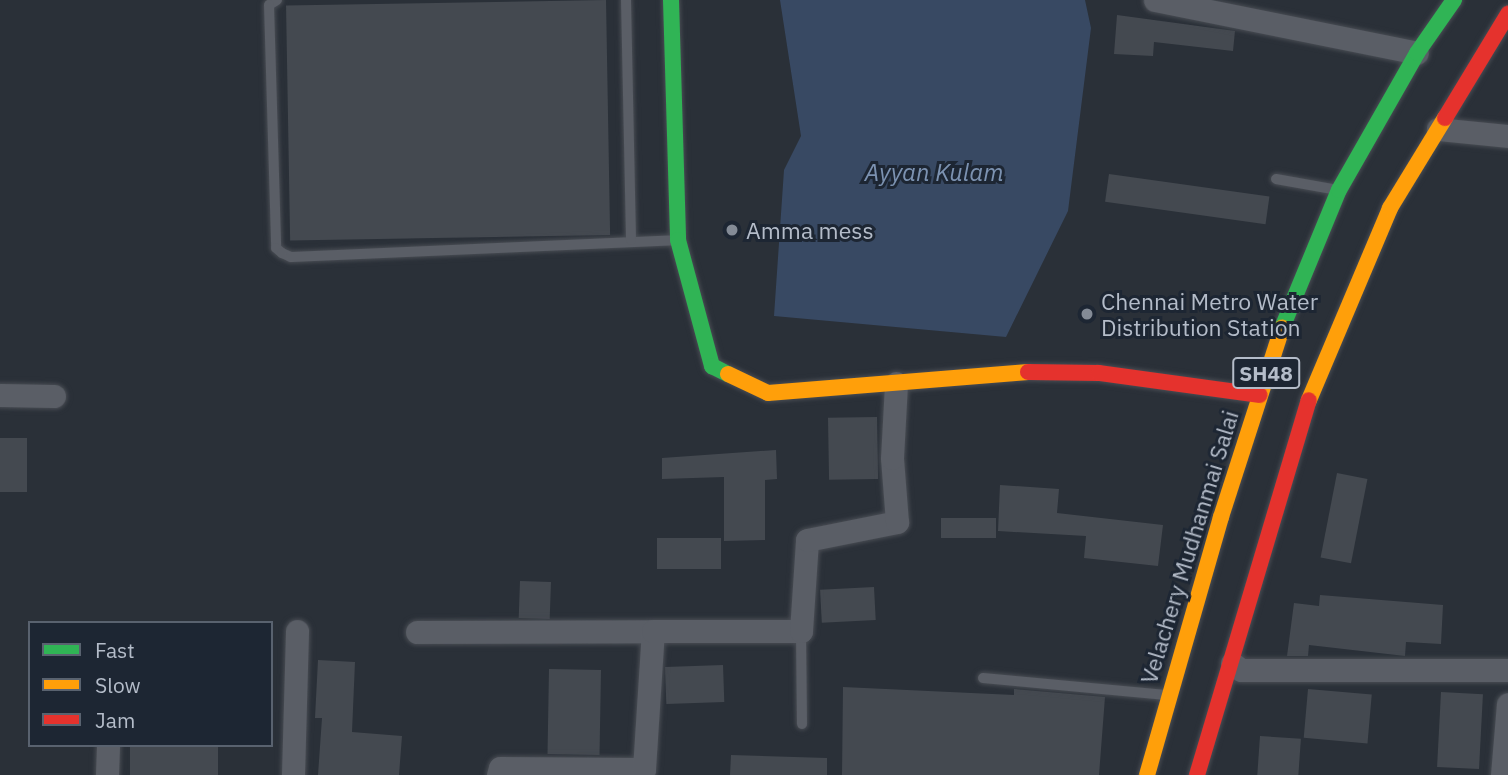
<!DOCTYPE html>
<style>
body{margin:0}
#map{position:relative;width:1508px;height:775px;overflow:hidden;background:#2a3038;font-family:"IBM Plex Sans",sans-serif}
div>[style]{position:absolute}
.water>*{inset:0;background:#384963}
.building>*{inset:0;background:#444950;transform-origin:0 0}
.roads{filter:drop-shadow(0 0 2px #484c53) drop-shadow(0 0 2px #484c53)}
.lane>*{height:10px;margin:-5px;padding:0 5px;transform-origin:5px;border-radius:5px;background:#5a5e66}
.street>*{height:23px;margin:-11.5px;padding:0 11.5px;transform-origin:11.5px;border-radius:11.5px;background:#5a5e66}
.fast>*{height:16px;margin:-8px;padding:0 8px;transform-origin:8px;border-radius:8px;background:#30b455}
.slow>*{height:16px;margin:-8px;padding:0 8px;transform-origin:8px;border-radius:8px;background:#ff9f0a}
.jam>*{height:16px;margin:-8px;padding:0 8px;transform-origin:8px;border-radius:8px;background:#e5322d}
.dots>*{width:19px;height:19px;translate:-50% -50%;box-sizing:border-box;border:4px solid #1d2633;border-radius:50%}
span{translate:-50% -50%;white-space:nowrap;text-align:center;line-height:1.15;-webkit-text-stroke:6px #1d2633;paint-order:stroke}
.shield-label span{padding:2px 5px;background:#1d2633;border:2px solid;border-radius:5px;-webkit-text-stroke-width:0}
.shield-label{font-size:21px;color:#b4bcc9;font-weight:700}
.poi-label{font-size:23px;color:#b4bcc9}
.left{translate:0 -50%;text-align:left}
.street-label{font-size:23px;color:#b4bcc9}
.water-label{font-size:24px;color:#7c92b1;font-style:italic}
.legend{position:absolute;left:28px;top:621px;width:245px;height:126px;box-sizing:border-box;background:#1d2633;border:2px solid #59626f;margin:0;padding:9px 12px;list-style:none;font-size:21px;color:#b4bcc9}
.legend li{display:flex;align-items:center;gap:14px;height:35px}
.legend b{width:35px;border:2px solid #59626f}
</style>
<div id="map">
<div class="water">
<i style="clip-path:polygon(780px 0,1085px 0,1091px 28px,1068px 211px,1006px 337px,774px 316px,784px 170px,801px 136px)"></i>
</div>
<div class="building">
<i style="left:606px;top:0;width:235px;height:320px;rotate:89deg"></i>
<i style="clip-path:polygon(1117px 15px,1235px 31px,1233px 51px,1154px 42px,1153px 56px,1114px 54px)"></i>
<i style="left:1109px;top:174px;width:162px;height:28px;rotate:8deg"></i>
<i style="left:877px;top:417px;width:62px;height:49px;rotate:89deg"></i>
<i style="left:0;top:438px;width:27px;height:54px"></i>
<i style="clip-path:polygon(776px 450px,777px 479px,765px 480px,765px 540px,724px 541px,724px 477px,662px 479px,662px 458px)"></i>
<i style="left:1337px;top:473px;width:31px;height:86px;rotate:11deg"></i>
<i style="clip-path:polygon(1000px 485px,1059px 489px,1057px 513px,1163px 525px,1158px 566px,1084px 558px,1086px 536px,998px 531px)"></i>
<i style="left:941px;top:518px;width:55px;height:20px"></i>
<i style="left:721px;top:538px;width:31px;height:64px;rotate:90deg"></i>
<i style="left:520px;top:581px;width:31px;height:37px;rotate:2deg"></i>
<i style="left:874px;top:587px;width:33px;height:54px;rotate:87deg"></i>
<i style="clip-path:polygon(1320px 595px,1443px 605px,1441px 644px,1406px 642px,1405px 656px,1309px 645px,1308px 656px,1287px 656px,1294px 603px,1319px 606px)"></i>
<i style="clip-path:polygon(318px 660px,355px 662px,352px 732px,402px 736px,399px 775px,318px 775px,322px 718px,315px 718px)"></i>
<i style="left:723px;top:665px;width:37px;height:58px;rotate:88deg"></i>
<i style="left:549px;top:669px;width:52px;height:85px;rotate:1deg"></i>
<i style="clip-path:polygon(843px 687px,1014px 695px,1014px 689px,1105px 697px,1099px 775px,842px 775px)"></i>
<i style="left:1308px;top:689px;width:64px;height:49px;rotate:5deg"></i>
<i style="left:1441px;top:692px;width:42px;height:75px;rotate:3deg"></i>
<i style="left:1260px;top:736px;width:41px;height:39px;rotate:4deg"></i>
<i style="left:130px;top:745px;width:88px;height:30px"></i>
<i style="clip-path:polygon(731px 755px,827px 758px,827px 775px,730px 775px)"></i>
</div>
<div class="roads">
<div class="lane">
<i style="left:277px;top:0;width:9px;rotate:148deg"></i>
<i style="left:269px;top:5px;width:243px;rotate:88.3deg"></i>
<i style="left:276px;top:248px;width:8px;rotate:40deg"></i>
<i style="left:282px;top:253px;width:10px;rotate:24deg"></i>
<i style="left:291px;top:257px;width:385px;rotate:-2.5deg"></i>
<i style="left:626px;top:0;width:240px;rotate:88.8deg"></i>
<i style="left:1276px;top:179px;width:57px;rotate:10.1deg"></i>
<i style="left:801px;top:631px;width:93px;rotate:89.4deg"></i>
<i style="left:983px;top:678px;width:184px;rotate:5.3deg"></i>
</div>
<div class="street">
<i style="left:1155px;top:0;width:267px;rotate:11.4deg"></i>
<i style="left:1438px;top:129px;width:70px;rotate:5.7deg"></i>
<i style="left:0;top:395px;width:54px;rotate:1.1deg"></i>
<i style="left:417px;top:632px;width:236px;rotate:-0.2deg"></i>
<i style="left:1232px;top:663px;width:11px;rotate:38deg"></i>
<i style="left:1241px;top:670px;width:267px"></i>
<i style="left:107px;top:775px;width:30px;rotate:-88deg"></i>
<i style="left:293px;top:775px;width:144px;rotate:-88.4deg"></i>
<i style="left:498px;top:775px;width:7px;rotate:-74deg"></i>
<i style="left:500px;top:768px;width:144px;rotate:0.4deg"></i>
<i style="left:644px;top:769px;width:138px;rotate:-86.3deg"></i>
<i style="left:653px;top:631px;width:148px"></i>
<i style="left:801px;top:631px;width:91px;rotate:-86.2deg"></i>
<i style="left:807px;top:540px;width:92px;rotate:-11.3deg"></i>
<i style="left:897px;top:522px;width:64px;rotate:-94.5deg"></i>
<i style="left:892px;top:458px;width:75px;rotate:-86.9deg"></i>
<i style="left:1502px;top:775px;width:71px;rotate:-85.2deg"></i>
</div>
<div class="fast">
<i style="left:671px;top:0;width:240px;rotate:88.3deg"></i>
<i style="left:678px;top:240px;width:131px;rotate:74.9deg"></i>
<i style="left:712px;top:366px;width:18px;rotate:27deg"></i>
<i style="left:1282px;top:328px;width:149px;rotate:-67.6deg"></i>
<i style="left:1339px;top:190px;width:158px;rotate:-60.3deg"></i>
<i style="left:1417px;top:53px;width:65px;rotate:-55.1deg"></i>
</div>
<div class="slow">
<i style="left:728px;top:374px;width:44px;rotate:25.4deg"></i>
<i style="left:768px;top:393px;width:261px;rotate:-4.6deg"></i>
<i style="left:1309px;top:400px;width:208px;rotate:-67.1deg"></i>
<i style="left:1390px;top:208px;width:105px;rotate:-58.6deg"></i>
<i style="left:1147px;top:775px;width:268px;rotate:-74deg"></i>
<i style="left:1221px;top:517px;width:199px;rotate:-72.1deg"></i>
</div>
<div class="jam">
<i style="left:1445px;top:118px;width:122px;rotate:-58.8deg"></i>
<i style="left:1028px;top:372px;width:71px;rotate:0.8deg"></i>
<i style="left:1099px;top:373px;width:162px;rotate:7.8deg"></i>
<i style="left:1197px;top:775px;width:391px;rotate:-73.4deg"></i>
</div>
</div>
<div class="dots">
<i style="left:732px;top:230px;background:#848b96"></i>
<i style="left:1087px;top:314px;background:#848b96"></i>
</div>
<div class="shield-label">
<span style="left:1266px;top:373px">SH48</span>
</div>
<div class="poi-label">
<span class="left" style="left:746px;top:230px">Amma mess</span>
<span class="left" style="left:1101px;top:314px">Chennai Metro Water<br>Distribution Station</span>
</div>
<div class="street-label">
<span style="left:1189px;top:547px;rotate:-73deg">Velachery Mudhanmai Salai</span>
</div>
<div class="water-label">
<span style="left:934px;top:173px">Ayyan Kulam</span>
</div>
<ul class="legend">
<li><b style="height:9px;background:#30b455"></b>Fast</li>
<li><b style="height:9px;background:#ff9f0a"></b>Slow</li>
<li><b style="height:9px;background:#e5322d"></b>Jam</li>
</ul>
</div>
